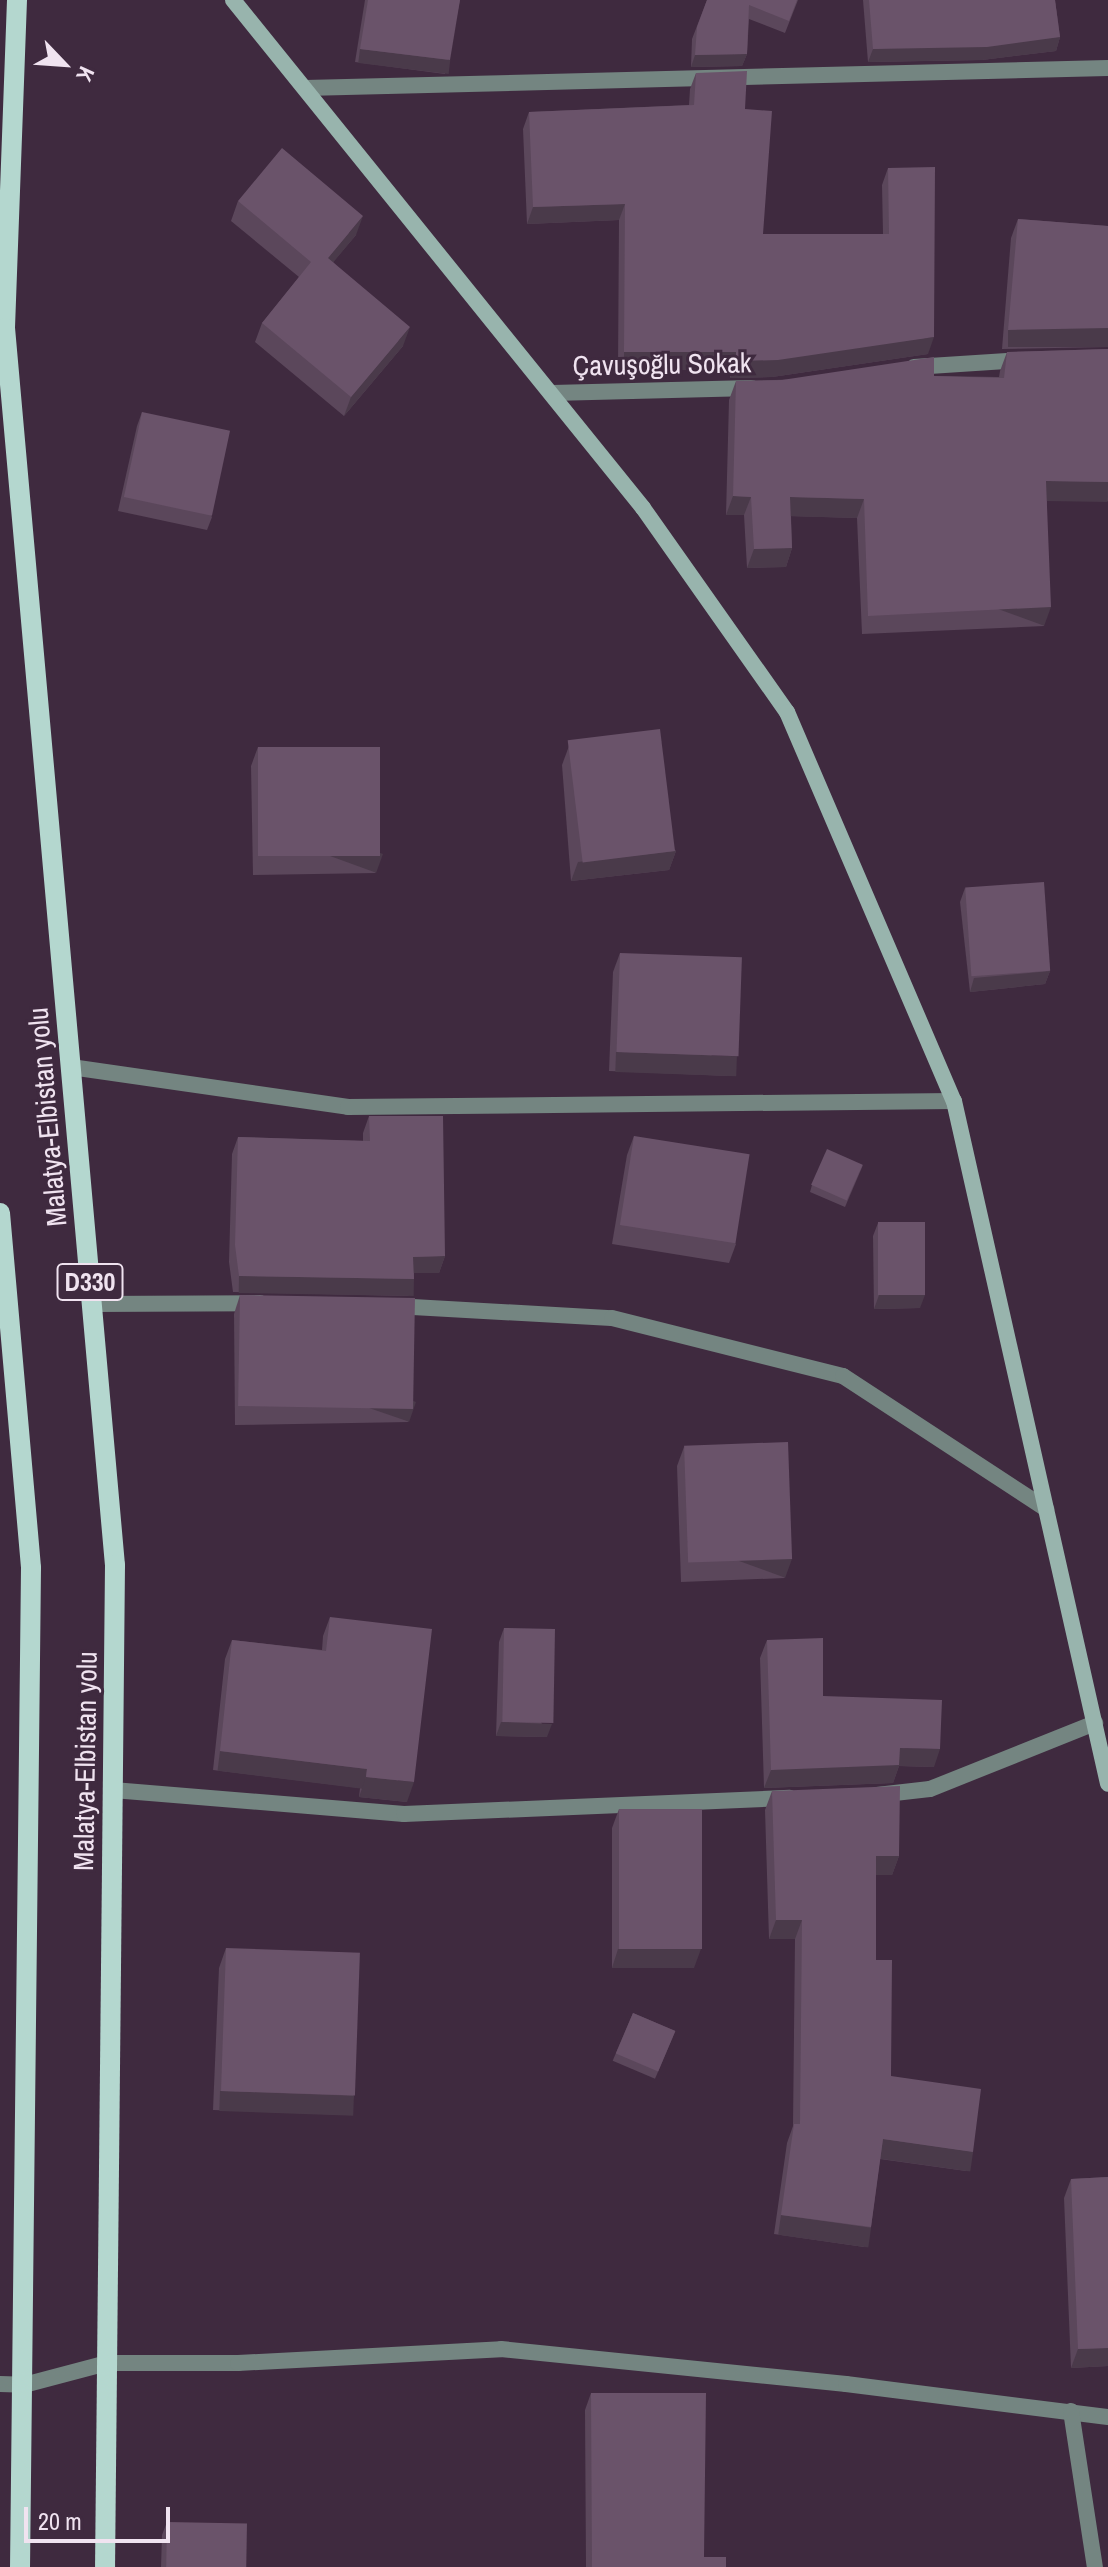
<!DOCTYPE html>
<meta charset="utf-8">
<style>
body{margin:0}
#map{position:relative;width:1108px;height:2567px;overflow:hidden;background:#3f2a3f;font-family:"Archivo Narrow",sans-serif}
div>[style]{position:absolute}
.street>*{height:16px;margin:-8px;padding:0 8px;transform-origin:8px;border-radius:8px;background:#748581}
.secondary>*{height:16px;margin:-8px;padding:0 8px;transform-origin:8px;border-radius:8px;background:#98b4ad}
.primary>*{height:20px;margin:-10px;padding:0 10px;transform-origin:10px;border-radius:10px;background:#b4d7cf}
.wall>*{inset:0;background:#5b475b;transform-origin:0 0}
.shaded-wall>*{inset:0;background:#4a3a4a;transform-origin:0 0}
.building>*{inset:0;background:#6a536a;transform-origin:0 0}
span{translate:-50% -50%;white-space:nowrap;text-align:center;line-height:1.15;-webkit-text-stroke:6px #3f2a3f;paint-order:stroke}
.shield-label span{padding:2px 6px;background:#3f2a3f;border:2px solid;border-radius:6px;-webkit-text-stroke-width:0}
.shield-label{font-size:26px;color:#f0e3f0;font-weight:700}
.street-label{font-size:28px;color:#f0e3f0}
.north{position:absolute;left:24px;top:24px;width:80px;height:80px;-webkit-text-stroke:6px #3f2a3f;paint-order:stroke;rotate:115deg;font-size:22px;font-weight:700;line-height:32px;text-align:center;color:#f0e3f0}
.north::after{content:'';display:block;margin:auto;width:28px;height:36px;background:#f0e3f0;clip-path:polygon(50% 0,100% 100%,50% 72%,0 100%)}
.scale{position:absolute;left:24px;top:2507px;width:146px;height:36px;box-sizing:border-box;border:4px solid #f0e3f0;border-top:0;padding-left:10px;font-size:24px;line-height:28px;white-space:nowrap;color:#f0e3f0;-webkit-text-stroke:6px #3f2a3f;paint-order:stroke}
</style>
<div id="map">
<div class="street">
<i style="left:305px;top:88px;width:803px;rotate:-1.43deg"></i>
<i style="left:914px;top:367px;width:108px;rotate:-3.7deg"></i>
<i style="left:552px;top:393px;width:200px;rotate:-1.4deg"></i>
<i style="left:71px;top:1067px;width:280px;rotate:8.2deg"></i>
<i style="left:348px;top:1107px;width:606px;rotate:-0.57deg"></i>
<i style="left:92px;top:1304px;width:168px;rotate:-0.3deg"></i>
<i style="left:395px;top:1306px;width:217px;rotate:3.2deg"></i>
<i style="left:612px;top:1318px;width:238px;rotate:14.1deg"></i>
<i style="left:843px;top:1376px;width:243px;rotate:33.2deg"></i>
<i style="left:113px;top:1790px;width:292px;rotate:4.7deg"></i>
<i style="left:404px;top:1814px;width:386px;rotate:-2.4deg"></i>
<i style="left:877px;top:1795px;width:53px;rotate:-6.5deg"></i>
<i style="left:930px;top:1789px;width:178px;rotate:-21.8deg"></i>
<i style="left:0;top:2384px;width:24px;rotate:2deg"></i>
<i style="left:24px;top:2385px;width:86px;rotate:-14.8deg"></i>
<i style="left:107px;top:2363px;width:131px"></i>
<i style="left:238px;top:2363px;width:263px;rotate:-3deg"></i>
<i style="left:501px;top:2349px;width:347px;rotate:5.8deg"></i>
<i style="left:846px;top:2384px;width:264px;rotate:7.2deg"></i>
<i style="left:1071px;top:2411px;width:158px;rotate:81.3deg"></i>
</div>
<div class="secondary">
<i style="left:233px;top:0;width:653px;rotate:51.09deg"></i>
<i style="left:643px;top:508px;width:250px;rotate:54.8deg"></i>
<i style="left:787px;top:712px;width:423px;rotate:66.8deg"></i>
<i style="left:954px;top:1101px;width:700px;rotate:77.29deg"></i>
</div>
<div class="primary">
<i style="left:17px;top:0;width:328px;rotate:92.1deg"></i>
<i style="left:5px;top:328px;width:1242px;rotate:84.92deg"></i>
<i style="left:115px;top:1565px;width:1002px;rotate:90.57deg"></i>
<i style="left:0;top:1213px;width:356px;rotate:85deg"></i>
<i style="left:31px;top:1568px;width:999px;rotate:90.63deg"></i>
</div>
<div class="wall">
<i style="clip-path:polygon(365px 0,460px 0,445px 74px,355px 62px)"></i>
<i style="clip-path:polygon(707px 0,798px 0,785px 33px,749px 19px,747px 54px,742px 66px,691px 67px,692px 39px)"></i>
<i style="clip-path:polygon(863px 0,1055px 0,1060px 37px,1056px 51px,982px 60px,868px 62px)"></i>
<i style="clip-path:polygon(696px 73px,745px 109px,763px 234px,883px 234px,882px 185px,888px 168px,928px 354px,772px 377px,730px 378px,730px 369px,618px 369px,619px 220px,527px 224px,523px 129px,529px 112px,689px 105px,690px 89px)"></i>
<i style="clip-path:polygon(238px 201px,356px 235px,333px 262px,403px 346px,344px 416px,255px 342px,262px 323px,299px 277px,231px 221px)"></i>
<i style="clip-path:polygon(1018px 219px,1108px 226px,1108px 347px,1002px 349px,1011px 238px)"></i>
<i style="clip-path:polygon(1108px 349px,1108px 501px,1047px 500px,1044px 626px,862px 634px,857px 518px,791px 516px,792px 548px,786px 567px,747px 568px,744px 515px,726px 515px,729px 400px,736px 381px,934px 376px,999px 377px,1000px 371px,1007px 352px)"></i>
<i style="clip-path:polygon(142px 412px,212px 517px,207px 530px,118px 511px,137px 426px)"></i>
<i style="clip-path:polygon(569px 746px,676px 851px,669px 870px,571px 881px,562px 765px)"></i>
<i style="clip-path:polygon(258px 747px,376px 873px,253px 875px,251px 766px)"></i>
<i style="clip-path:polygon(965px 888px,1050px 971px,1045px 984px,970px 992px,960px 902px)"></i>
<i style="clip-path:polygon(620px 953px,730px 1076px,609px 1071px,613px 972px)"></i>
<i style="clip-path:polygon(369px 1116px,445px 1256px,439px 1273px,414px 1273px,414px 1279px,408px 1296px,233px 1292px,229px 1262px,232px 1154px,238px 1137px,363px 1141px,363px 1133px)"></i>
<i style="clip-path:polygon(634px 1136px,736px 1244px,729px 1263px,612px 1244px,627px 1155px)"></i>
<i style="clip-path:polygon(863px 1165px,845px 1207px,810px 1192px,812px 1185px)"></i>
<i style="clip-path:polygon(878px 1223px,920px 1308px,874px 1309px,873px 1236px)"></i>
<i style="clip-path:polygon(240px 1295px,409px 1422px,235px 1425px,234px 1314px)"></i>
<i style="clip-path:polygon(684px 1447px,785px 1578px,681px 1582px,677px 1466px)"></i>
<i style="clip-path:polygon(330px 1617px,407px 1802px,359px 1797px,360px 1788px,213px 1770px,225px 1659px,232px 1640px,322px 1650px,323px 1636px)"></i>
<i style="clip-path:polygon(504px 1628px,547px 1737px,496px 1736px,499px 1642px)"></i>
<i style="clip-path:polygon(767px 1640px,823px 1696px,934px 1767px,899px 1766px,893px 1783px,764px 1788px,760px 1658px)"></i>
<i style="clip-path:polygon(772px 1791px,899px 1856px,892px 1875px,876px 1875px,876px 1960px,891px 2076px,973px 2152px,966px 2171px,880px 2159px,871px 2227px,864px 2247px,774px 2234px,787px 2143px,793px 2126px,795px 1939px,769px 1939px,765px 1810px)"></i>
<i style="clip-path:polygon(619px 1809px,694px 1968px,612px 1968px,612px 1828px)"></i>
<i style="clip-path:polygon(226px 1948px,354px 2096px,347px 2115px,213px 2110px,219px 1968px)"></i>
<i style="left:633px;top:2013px;width:46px;height:52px;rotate:23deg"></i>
<i style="clip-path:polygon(1108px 2177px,1108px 2366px,1071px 2368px,1064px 2198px,1071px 2179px)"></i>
<i style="clip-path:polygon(591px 2393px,704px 2557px,726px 2567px,586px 2567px,585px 2410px)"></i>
<i style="clip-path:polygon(167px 2522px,245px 2567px,161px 2567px,162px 2535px)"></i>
</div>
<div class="shaded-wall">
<i style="clip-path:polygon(1060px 37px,1056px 51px,982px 60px,868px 62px,873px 49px)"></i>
<i style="left:360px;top:49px;width:91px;height:14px;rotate:7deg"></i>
<i style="clip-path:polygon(747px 54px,742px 66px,691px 67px,695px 55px)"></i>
<i style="clip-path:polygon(625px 204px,619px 220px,527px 224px,533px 207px)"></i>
<i style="clip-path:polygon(363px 216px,356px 235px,321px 277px,328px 258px)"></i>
<i style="clip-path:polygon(410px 327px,403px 346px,344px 416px,351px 397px)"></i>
<i style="left:1108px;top:328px;width:19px;height:100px;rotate:90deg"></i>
<i style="clip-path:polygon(934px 337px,928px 354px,772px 377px,730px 378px,736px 361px)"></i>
<i style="left:624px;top:352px;width:112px;height:18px"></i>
<i style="left:1046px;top:481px;width:62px;height:20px;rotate:1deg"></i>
<i style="clip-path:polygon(733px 496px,751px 497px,744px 515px,726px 515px)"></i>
<i style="clip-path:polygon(790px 497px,864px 499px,857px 518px,784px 516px)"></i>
<i style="clip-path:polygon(792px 548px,786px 567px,747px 568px,754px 549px)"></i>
<i style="left:1051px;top:607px;width:20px;height:183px;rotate:110deg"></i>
<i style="clip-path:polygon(676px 851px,669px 870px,571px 881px,578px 862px)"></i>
<i style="left:383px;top:854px;width:20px;height:123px;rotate:110deg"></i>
<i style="clip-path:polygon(1050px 971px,1045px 984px,970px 992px,974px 978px)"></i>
<i style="left:616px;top:1052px;width:121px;height:20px;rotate:2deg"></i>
<i style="clip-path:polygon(445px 1256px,439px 1273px,407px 1273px,413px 1257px)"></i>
<i style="left:239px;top:1276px;width:175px;height:17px;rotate:1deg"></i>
<i style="clip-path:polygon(879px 1295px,925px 1295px,920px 1308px,874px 1309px)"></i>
<i style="left:416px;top:1402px;width:21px;height:174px;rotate:109deg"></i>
<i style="left:792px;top:1559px;width:20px;height:104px;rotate:110deg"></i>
<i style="clip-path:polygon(501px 1722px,552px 1724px,547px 1737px,496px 1736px)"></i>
<i style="clip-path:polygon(900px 1748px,940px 1749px,934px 1767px,899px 1766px,893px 1783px,764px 1788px,771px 1770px)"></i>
<i style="left:220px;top:1751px;width:148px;height:20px;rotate:7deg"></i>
<i style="clip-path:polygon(366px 1777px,414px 1782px,407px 1802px,359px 1797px)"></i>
<i style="clip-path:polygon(876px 1856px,899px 1856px,892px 1875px,869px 1875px)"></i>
<i style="clip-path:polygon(776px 1920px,802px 1920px,795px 1939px,769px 1939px)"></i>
<i style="clip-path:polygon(618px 1949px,701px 1949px,694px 1968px,612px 1968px)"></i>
<i style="left:220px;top:2091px;width:134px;height:20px;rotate:2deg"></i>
<i style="left:883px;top:2139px;width:91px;height:20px;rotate:8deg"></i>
<i style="left:781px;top:2215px;width:91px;height:20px;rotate:8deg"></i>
<i style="clip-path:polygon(1108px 2348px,1108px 2366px,1071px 2368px,1078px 2349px)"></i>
</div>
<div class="building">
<i style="clip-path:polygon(368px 0,460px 0,450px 60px,360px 49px)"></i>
<i style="clip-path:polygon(707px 0,797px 0,789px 21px,749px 5px,747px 54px,695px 55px,697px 27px)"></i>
<i style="clip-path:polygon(869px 0,1055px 0,1060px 37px,987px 47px,873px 49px)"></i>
<i style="clip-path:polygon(747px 71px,745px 109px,772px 111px,763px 234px,889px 234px,888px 168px,935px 167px,934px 337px,778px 360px,736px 361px,736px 352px,624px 352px,625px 204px,533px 207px,529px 112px,694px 105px,696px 73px)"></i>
<i style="clip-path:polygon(282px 148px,363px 216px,328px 258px,410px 327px,351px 397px,262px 323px,311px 262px,238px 201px)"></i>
<i style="clip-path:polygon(1018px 219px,1108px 226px,1108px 328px,1008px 330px)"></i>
<i style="clip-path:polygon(1108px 349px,1108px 482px,1046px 481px,1051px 607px,868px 616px,864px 499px,790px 497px,792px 548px,754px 549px,751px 497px,733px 496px,736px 381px,782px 380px,934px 357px,934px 376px,1004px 378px,1007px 352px)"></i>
<i style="left:142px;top:412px;width:90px;height:87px;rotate:12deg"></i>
<i style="left:660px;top:729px;width:123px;height:93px;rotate:83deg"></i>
<i style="left:258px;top:747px;width:122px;height:109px"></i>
<i style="left:1044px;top:882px;width:89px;height:79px;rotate:86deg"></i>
<i style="left:620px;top:953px;width:122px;height:99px;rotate:2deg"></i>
<i style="clip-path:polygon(369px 1116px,443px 1116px,445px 1256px,413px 1257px,414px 1279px,239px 1276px,235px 1245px,238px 1137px,370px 1141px)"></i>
<i style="left:634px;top:1136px;width:117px;height:90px;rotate:9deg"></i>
<i style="left:827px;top:1149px;width:39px;height:39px;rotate:24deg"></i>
<i style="left:925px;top:1222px;width:73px;height:47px;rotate:90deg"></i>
<i style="left:240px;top:1295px;width:175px;height:111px;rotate:1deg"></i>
<i style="left:788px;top:1442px;width:117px;height:104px;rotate:88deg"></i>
<i style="clip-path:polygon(330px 1617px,432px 1629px,414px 1782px,366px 1777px,367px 1769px,220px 1751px,232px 1640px,326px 1651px)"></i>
<i style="left:504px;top:1628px;width:51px;height:94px;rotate:1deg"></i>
<i style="clip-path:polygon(823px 1638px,823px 1696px,942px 1700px,940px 1749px,900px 1748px,899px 1765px,771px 1770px,767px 1640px)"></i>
<i style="clip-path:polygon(900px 1786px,899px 1856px,876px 1856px,876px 1960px,892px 1960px,891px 2076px,981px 2089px,973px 2152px,883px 2139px,871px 2227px,781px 2215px,794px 2124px,800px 2124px,802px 1920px,776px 1920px,772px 1791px)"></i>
<i style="left:619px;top:1809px;width:83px;height:140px"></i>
<i style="left:226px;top:1948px;width:134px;height:143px;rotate:2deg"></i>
<i style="left:633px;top:2013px;width:46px;height:44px;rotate:23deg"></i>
<i style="clip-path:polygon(1108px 2177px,1108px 2348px,1078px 2349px,1071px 2179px)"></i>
<i style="clip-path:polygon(591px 2393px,706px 2393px,704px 2557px,726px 2557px,726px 2567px,592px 2567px)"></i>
<i style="left:167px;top:2522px;width:80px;height:45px;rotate:1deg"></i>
</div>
<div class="shield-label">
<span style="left:90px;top:1282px">D330</span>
</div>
<div class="street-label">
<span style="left:662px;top:364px;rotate:-1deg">Çavuşoğlu Sokak</span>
<span style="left:47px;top:1117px;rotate:-95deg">Malatya-Elbistan yolu</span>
<span style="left:85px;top:1761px;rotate:-89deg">Malatya-Elbistan yolu</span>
</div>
<div class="north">K</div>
<div class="scale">20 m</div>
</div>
